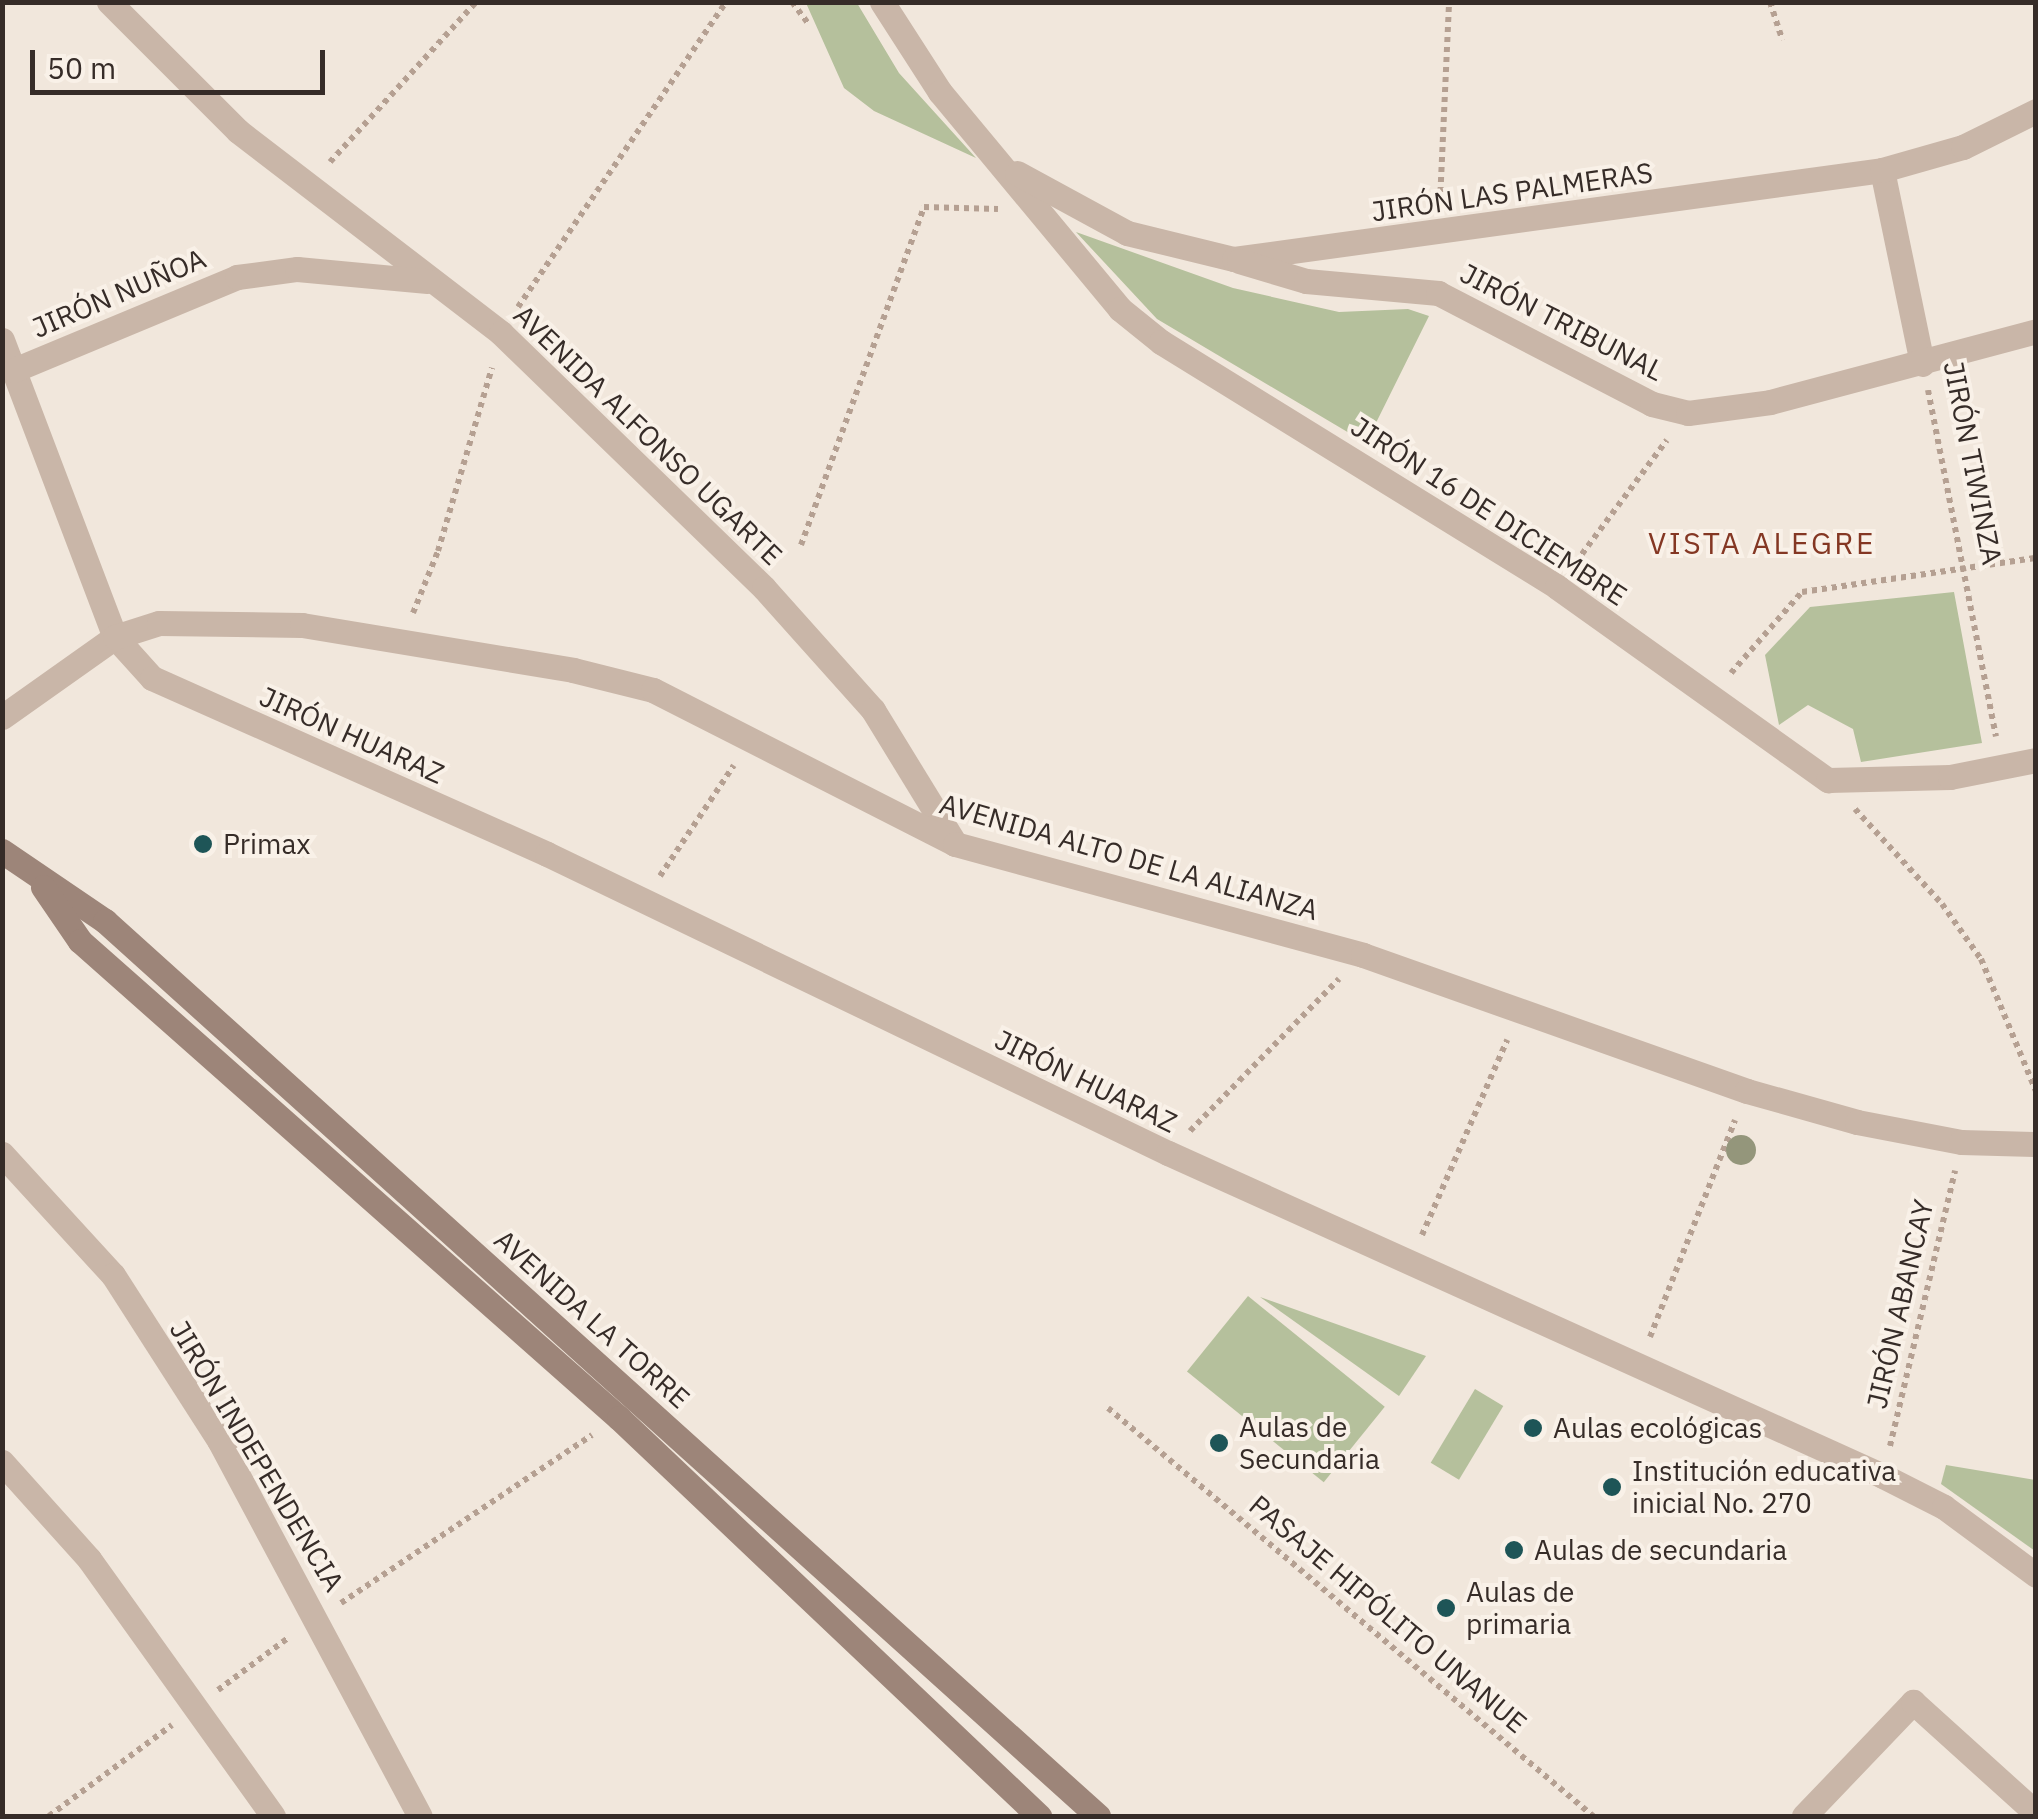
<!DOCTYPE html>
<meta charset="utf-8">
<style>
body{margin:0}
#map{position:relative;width:2038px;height:1819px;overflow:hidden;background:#f1e7dc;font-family:"IBM Plex Sans",sans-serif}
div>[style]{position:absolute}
.green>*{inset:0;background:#b5c09c;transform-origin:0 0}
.path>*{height:6px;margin-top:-3px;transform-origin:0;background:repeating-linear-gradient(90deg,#b5a092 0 5px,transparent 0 10px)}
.minor>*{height:25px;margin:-12.5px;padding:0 12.5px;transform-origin:12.5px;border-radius:12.5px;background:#c9b6a8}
.tertiary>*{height:25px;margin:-12.5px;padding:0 12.5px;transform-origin:12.5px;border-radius:12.5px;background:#c9b6a8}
.secondary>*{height:25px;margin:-12.5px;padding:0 12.5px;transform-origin:12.5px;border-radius:12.5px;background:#9d8579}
.trees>*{width:30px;height:30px;margin:-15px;border-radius:50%;background:#94967b}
.dots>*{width:28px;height:28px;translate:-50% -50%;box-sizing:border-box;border:5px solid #f9f1e8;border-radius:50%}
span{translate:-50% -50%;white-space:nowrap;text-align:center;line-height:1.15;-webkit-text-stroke:8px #f9f1e8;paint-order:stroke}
.street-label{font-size:28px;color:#362c28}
.poi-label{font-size:28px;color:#362c28}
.left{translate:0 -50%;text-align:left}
.neighbourhood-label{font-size:30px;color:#843723;letter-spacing:2.5px}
.frame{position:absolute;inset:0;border:5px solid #362c28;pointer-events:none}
.scale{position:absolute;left:30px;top:50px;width:295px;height:45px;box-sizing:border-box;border:5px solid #362c28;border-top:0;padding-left:12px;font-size:30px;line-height:35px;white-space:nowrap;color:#362c28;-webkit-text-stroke:8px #f9f1e8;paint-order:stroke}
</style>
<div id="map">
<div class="green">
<i style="clip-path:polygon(806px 3px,857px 3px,899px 73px,976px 158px,874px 111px,844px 88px)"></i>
<i style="clip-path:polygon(1076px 232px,1233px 288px,1339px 312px,1408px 309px,1429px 316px,1366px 443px,1157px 319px)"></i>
<i style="clip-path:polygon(1954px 592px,1982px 743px,1861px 762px,1853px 729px,1808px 705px,1779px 725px,1765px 655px,1810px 607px)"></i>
<i style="left:1248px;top:1296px;width:176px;height:97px;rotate:39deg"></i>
<i style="clip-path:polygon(1260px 1297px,1426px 1356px,1399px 1396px)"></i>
<i style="left:1475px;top:1389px;width:33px;height:86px;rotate:31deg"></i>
<i style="clip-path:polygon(1946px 1465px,2035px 1480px,2035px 1551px,1941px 1484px)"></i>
</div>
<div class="path">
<i style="left:792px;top:2px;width:26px;rotate:53deg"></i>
<i style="left:1770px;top:2px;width:40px;rotate:72deg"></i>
<i style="left:330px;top:162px;width:217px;rotate:-47.6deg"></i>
<i style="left:1440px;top:202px;width:200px;rotate:-87.4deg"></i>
<i style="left:518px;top:307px;width:369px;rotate:-55.7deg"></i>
<i style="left:1928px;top:390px;width:353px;rotate:78.9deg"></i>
<i style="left:801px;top:545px;width:360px;rotate:-70deg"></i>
<i style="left:924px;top:207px;width:74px;rotate:1.5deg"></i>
<i style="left:1576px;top:562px;width:152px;rotate:-53.3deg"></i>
<i style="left:413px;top:613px;width:67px;rotate:-68deg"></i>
<i style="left:438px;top:551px;width:191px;rotate:-73.6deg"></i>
<i style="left:1731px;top:673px;width:108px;rotate:-48.8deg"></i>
<i style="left:1802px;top:592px;width:236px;rotate:-8.3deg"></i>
<i style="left:1855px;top:809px;width:129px;rotate:47.5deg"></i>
<i style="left:1942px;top:904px;width:67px;rotate:54.7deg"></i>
<i style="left:1981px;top:959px;width:143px;rotate:67.4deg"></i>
<i style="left:660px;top:876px;width:133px;rotate:-56.3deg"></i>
<i style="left:1190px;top:1131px;width:213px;rotate:-45.6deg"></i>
<i style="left:1422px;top:1235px;width:213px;rotate:-66.4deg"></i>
<i style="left:1650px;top:1337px;width:233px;rotate:-68.6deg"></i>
<i style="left:1108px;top:1408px;width:634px;rotate:40.07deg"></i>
<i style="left:1890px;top:1446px;width:283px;rotate:-76.7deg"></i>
<i style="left:341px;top:1603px;width:302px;rotate:-33.8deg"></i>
<i style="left:218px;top:1690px;width:87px;rotate:-36.6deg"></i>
<i style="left:49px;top:1816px;width:153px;rotate:-36.5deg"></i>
</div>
<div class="minor">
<i style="left:109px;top:2px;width:182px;rotate:45deg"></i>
<i style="left:238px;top:131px;width:332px;rotate:37.5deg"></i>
<i style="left:501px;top:333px;width:366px;rotate:44.1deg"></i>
<i style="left:764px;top:588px;width:164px;rotate:48.2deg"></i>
<i style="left:873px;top:710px;width:157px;rotate:58.5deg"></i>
<i style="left:882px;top:2px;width:107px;rotate:57.2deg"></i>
<i style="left:940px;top:92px;width:282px;rotate:50.3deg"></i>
<i style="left:1120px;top:309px;width:53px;rotate:38.8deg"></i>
<i style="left:1161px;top:342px;width:466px;rotate:31.7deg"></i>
<i style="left:1557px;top:587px;width:333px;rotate:35.5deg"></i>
<i style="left:1828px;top:780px;width:122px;rotate:-1.4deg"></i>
<i style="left:1950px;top:777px;width:88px;rotate:-11.2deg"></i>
<i style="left:1882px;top:170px;width:198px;rotate:78.3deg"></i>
<i style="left:1017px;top:173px;width:125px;rotate:28.6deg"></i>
<i style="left:1127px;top:233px;width:110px;rotate:13.7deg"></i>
<i style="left:1234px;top:259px;width:654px;rotate:-7.82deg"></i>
<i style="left:1882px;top:170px;width:84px;rotate:-15.9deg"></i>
<i style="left:1963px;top:147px;width:81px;rotate:-26.3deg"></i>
<i style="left:1239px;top:261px;width:70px;rotate:16.6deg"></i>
<i style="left:1306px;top:281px;width:133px;rotate:5.2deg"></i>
<i style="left:1438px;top:293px;width:241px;rotate:27.4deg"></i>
<i style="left:1652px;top:404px;width:37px;rotate:14deg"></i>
<i style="left:1688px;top:413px;width:83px;rotate:-7.6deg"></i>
<i style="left:1770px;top:402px;width:275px;rotate:-14.9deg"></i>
<i style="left:2px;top:340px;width:318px;rotate:69.2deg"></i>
<i style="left:115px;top:637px;width:55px;rotate:47.9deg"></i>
<i style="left:152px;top:678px;width:432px;rotate:24deg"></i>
<i style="left:547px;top:854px;width:689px;rotate:25.71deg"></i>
<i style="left:1168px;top:1153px;width:785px;rotate:24.31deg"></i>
<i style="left:1883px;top:1476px;width:68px;rotate:26.9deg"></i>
<i style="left:1944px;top:1507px;width:114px;rotate:36.5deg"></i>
<i style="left:14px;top:370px;width:242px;rotate:-22.6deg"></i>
<i style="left:237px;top:277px;width:61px;rotate:-7.6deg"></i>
<i style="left:297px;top:269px;width:131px;rotate:5.3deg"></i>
<i style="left:2px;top:1154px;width:164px;rotate:47.5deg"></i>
<i style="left:113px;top:1275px;width:196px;rotate:57.3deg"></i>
<i style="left:219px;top:1440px;width:426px;rotate:61.9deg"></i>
<i style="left:2px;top:1462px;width:130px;rotate:48.1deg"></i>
<i style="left:89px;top:1559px;width:316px;rotate:54.4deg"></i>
<i style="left:1804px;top:1816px;width:158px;rotate:-46.3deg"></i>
<i style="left:1913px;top:1702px;width:166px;rotate:42.1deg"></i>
</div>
<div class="tertiary">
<i style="left:2px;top:717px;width:138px;rotate:-35.3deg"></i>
<i style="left:115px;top:637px;width:46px;rotate:-17.7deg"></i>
<i style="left:159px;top:623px;width:143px;rotate:0.8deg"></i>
<i style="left:302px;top:625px;width:275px;rotate:9.4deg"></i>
<i style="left:573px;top:670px;width:82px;rotate:14deg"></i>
<i style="left:653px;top:690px;width:339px;rotate:27deg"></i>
<i style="left:955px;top:844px;width:423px;rotate:15.2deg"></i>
<i style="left:1363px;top:955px;width:407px;rotate:19.5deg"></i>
<i style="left:1747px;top:1091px;width:114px;rotate:15.7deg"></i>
<i style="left:1857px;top:1122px;width:106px;rotate:10.9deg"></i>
<i style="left:1961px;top:1142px;width:75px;rotate:1.5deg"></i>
</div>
<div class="secondary">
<i style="left:2px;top:851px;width:125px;rotate:34.2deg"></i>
<i style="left:105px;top:921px;width:1337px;rotate:42.03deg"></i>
<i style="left:43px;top:887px;width:65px;rotate:55.6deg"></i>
<i style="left:80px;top:941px;width:720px;rotate:41.51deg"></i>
<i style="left:619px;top:1418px;width:579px;rotate:43.46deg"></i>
</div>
<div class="trees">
<i style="left:1741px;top:1150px"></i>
</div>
<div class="dots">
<i style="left:203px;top:844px;background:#1e5557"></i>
<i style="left:1533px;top:1428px;background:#1e5557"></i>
<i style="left:1219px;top:1443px;background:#1e5557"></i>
<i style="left:1612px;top:1487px;background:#1e5557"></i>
<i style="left:1514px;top:1550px;background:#1e5557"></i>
<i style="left:1446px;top:1608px;background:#1e5557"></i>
</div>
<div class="street-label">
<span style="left:1512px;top:192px;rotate:-8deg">JIRÓN LAS PALMERAS</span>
<span style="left:119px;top:293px;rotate:-23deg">JIRÓN NUÑOA</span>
<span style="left:1562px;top:322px;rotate:27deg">JIRÓN TRIBUNAL</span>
<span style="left:648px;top:435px;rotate:44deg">AVENIDA ALFONSO UGARTE</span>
<span style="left:1973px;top:463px;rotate:79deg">JIRÓN TIWINZA</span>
<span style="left:1489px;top:511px;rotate:33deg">JIRÓN 16 DE DICIEMBRE</span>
<span style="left:352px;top:735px;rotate:24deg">JIRÓN HUARAZ</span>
<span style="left:1129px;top:857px;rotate:16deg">AVENIDA ALTO DE LA ALIANZA</span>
<span style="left:1086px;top:1081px;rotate:26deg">JIRÓN HUARAZ</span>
<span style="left:1900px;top:1304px;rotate:-77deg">JIRÓN ABANCAY</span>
<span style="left:592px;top:1319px;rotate:42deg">AVENIDA LA TORRE</span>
<span style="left:257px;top:1456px;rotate:59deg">JIRÓN INDEPENDENCIA</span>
<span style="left:1388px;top:1614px;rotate:40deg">PASAJE HIPÓLITO UNANUE</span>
</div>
<div class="poi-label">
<span class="left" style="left:223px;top:844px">Primax</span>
<span class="left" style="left:1239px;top:1443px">Aulas de<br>Secundaria</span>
<span class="left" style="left:1553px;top:1428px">Aulas ecológicas</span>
<span class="left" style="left:1632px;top:1487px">Institución educativa<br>inicial No. 270</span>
<span class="left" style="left:1534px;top:1550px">Aulas de secundaria</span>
<span class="left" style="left:1466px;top:1608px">Aulas de<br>primaria</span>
</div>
<div class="neighbourhood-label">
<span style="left:1762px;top:543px">VISTA ALEGRE</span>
</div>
<div class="frame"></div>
<div class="scale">50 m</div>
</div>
